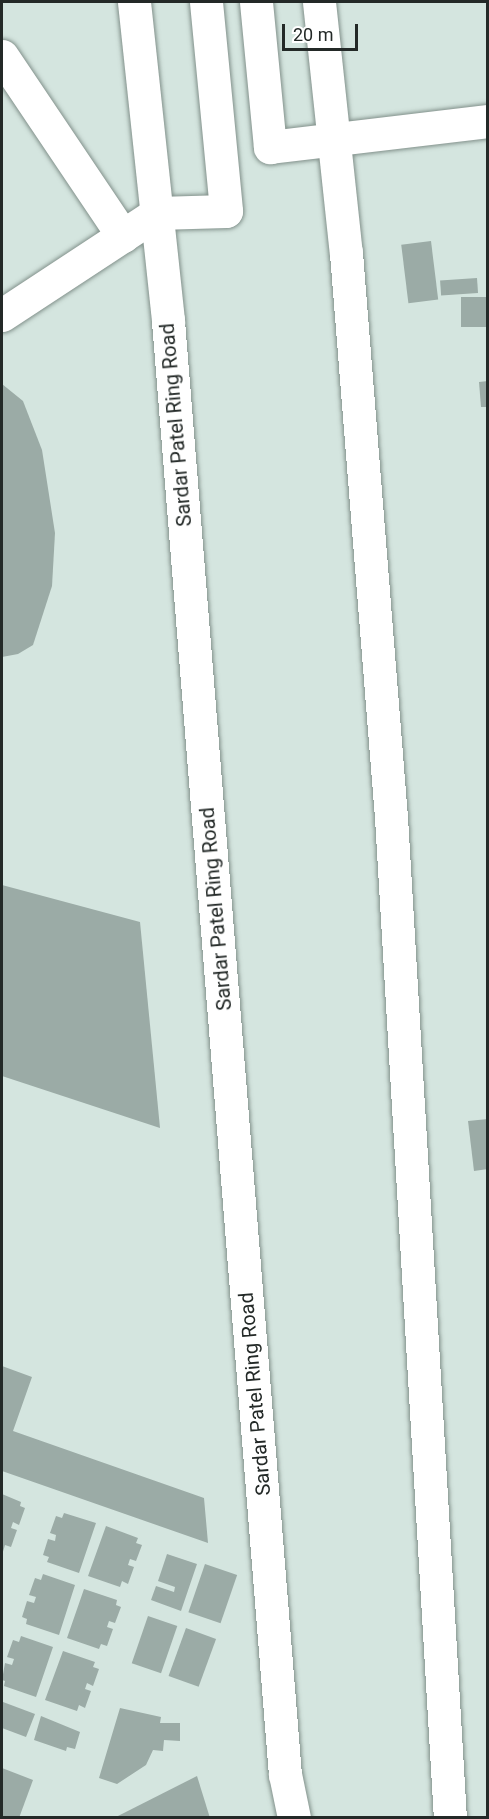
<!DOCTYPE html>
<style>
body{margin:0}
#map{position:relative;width:489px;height:1819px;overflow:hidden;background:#d4e5df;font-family:Roboto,sans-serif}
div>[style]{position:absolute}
.building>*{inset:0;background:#9baba6;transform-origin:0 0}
.roads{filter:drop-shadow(0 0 2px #82918b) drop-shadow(0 0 2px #82918b)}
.minor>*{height:33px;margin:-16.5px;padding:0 16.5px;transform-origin:16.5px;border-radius:16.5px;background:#fff}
.highway>*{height:33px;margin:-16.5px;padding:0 16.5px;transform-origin:16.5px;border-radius:16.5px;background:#fff}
span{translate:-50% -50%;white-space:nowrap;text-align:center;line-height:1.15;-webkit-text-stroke:5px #fff;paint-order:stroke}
.street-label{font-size:20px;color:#232927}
.frame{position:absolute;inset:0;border:3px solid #232927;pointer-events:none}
.scale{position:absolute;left:282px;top:24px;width:76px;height:27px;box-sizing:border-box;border:3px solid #232927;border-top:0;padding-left:8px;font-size:18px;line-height:21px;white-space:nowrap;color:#232927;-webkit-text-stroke:4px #fff;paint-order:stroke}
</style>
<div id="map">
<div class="building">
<i style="left:431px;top:241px;width:59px;height:30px;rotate:83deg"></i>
<i style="left:477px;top:278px;width:15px;height:37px;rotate:86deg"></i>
<i style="left:488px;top:297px;width:30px;height:27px;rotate:90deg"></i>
<i style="clip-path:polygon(488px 381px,488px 407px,481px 407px,479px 382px)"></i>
<i style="clip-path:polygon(2px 384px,23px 401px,42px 450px,55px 533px,52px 586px,33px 645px,18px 654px,2px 657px)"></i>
<i style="clip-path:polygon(2px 885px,140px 922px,160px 1128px,2px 1076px)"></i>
<i style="clip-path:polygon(488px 1119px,488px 1169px,474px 1171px,468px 1121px)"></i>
<i style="clip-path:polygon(2px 1366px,32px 1377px,13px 1431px,204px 1498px,208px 1543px,2px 1471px)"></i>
<i style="clip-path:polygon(2px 1494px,21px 1502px,20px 1506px,25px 1508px,19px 1525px,13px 1522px,11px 1528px,17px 1530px,11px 1547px,5px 1545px,2px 1555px)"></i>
<i style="clip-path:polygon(64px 1513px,96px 1523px,79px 1573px,47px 1562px,49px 1557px,43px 1555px,48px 1539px,55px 1541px,56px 1535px,50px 1533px,56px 1516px,62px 1518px)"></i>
<i style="clip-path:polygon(106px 1526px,138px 1538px,136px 1543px,142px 1545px,136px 1561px,130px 1559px,128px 1565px,134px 1567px,128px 1584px,122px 1581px,120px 1587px,88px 1576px)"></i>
<i style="clip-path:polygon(167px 1554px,197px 1564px,181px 1611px,151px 1600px,156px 1586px,174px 1592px,175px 1587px,158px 1581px)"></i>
<i style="left:205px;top:1564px;width:34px;height:51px;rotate:19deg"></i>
<i style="clip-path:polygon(43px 1574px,75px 1585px,59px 1635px,26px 1624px,27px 1619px,22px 1617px,27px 1601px,34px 1603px,36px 1597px,29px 1595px,35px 1578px,41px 1580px)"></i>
<i style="clip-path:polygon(84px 1589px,117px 1600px,116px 1605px,121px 1607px,115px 1623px,109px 1621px,107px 1627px,113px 1629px,107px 1646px,101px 1644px,99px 1649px,67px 1638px)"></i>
<i style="left:148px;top:1616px;width:31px;height:50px;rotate:19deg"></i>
<i style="left:186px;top:1628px;width:32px;height:51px;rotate:20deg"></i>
<i style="clip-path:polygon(21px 1636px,53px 1647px,36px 1697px,4px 1686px,5px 1681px,2px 1680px,5px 1663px,12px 1665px,14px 1659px,7px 1657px,13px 1640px,19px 1642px)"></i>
<i style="clip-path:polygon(63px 1651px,95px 1662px,93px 1667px,99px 1669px,93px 1686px,87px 1683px,85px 1689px,91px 1691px,85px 1708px,79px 1705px,77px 1711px,45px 1700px)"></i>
<i style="clip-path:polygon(3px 1702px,35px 1714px,26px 1737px,2px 1728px)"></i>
<i style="clip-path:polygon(120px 1708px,161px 1717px,160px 1723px,180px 1723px,180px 1741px,164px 1740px,163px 1751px,153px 1750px,146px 1765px,117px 1784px,99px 1778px)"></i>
<i style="clip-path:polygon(41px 1716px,80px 1732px,75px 1749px,67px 1747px,66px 1751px,34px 1740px)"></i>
<i style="clip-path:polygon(2px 1768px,33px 1780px,19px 1818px,2px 1818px)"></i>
<i style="clip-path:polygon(197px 1776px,210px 1818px,114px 1818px)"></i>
</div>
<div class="roads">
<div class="minor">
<i style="left:134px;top:2px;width:321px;rotate:83.9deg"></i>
<i style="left:168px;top:321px;width:1458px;rotate:85.4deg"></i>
<i style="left:285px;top:1774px;width:45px;rotate:78.4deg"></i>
<i style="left:319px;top:2px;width:252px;rotate:83.9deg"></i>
<i style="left:346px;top:253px;width:566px;rotate:85.44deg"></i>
<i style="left:391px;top:817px;width:1003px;rotate:86.63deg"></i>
<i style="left:2px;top:56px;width:217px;rotate:56.1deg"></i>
<i style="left:270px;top:147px;width:220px;rotate:-6.8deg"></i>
<i style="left:2px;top:315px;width:186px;rotate:-33.3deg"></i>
<i style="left:157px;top:213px;width:69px;rotate:-1.7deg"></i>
</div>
<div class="highway">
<i style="left:206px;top:2px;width:210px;rotate:84.5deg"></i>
<i style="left:256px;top:2px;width:146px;rotate:84.5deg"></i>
</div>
</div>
<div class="street-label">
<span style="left:176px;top:425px;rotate:-95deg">Sardar Patel Ring Road</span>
<span style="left:216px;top:909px;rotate:-95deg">Sardar Patel Ring Road</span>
<span style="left:255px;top:1394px;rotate:-95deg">Sardar Patel Ring Road</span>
</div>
<div class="frame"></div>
<div class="scale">20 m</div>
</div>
